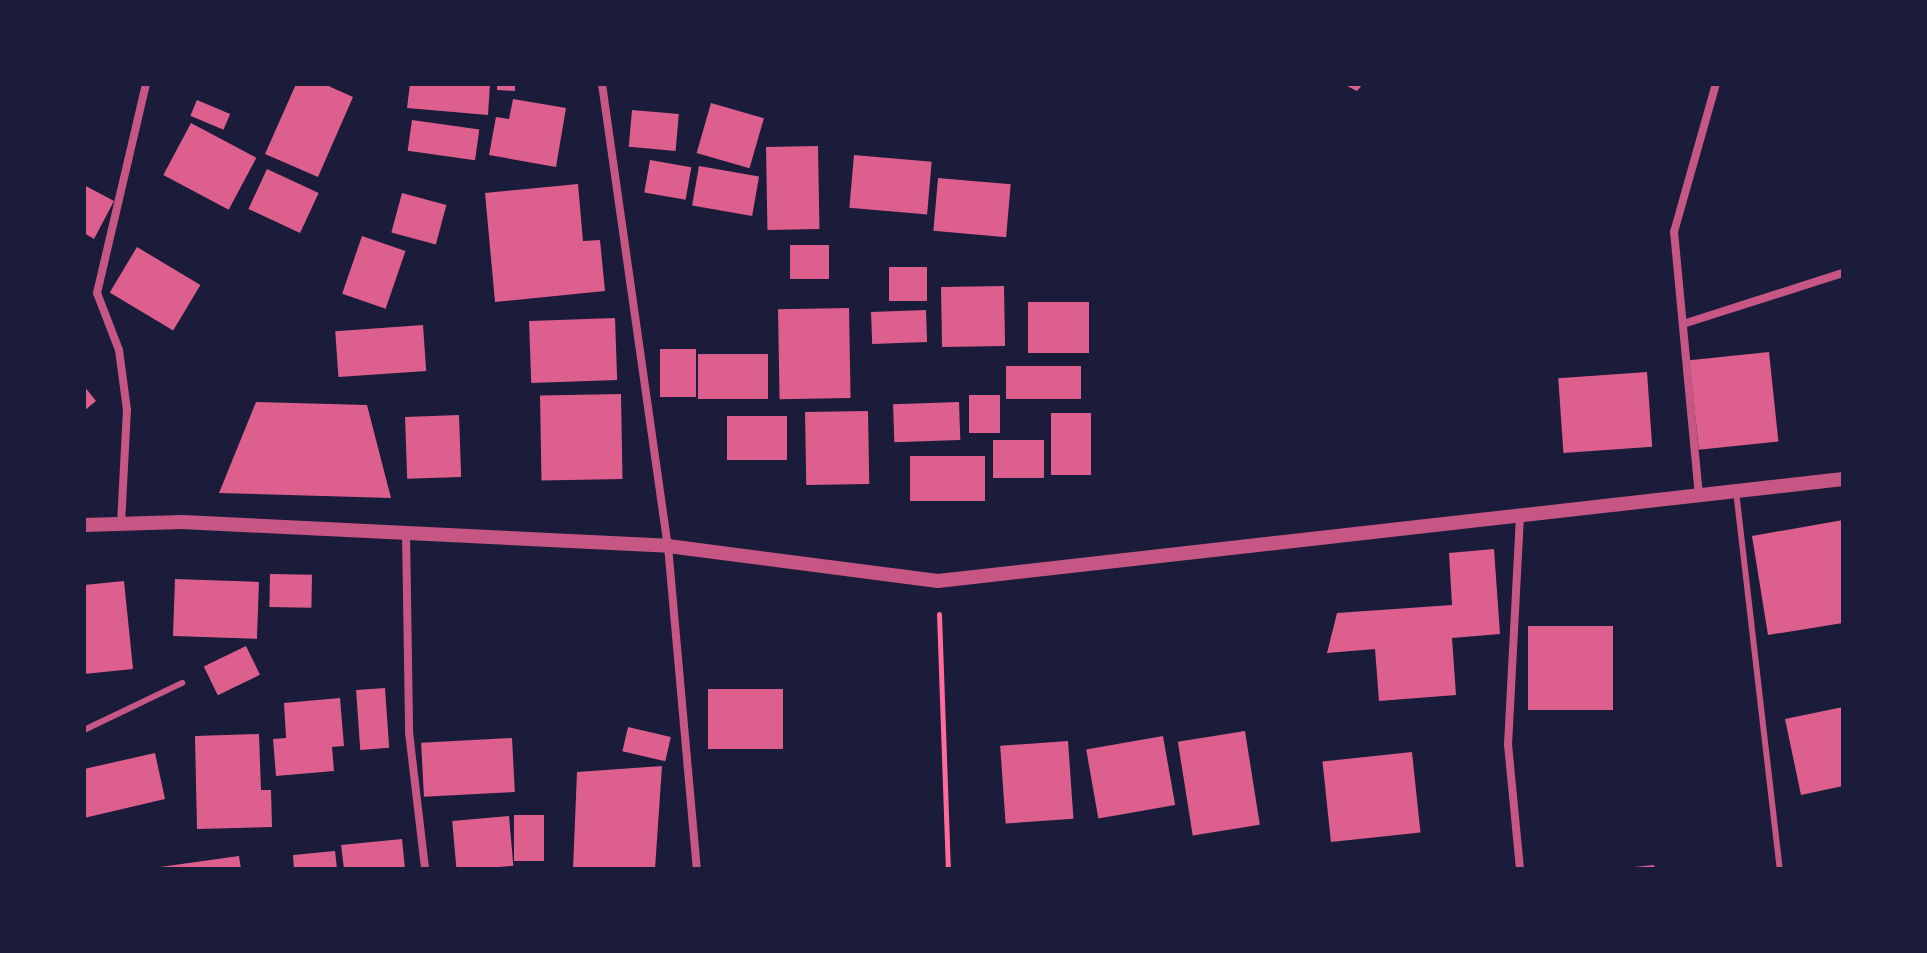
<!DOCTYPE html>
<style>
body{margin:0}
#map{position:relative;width:1927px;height:953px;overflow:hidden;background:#1b1b3a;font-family:"Space Grotesk",sans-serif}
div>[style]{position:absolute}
.building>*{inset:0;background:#dd5f8e;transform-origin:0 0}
.path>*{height:5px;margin:-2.5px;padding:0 2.5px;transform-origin:2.5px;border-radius:2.5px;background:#ff6b9d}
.service>*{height:6px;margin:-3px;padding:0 3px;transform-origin:3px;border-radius:3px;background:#c65784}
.minor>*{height:8px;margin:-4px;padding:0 4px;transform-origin:4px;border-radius:4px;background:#c65784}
.tertiary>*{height:14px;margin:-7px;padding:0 7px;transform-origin:7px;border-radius:7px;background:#c65784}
span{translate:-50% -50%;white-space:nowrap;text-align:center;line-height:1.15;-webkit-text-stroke:6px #1b1b3a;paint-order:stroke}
.frame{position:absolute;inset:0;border:86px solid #1b1b3a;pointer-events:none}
</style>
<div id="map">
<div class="building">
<i style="clip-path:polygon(296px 84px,324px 84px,353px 97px,318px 177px,265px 154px)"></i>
<i style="clip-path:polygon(410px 84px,490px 84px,488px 115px,407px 108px)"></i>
<i style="clip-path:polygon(497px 84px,515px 84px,515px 91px,497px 90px)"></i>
<i style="clip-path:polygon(1343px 84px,1363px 84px,1357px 91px)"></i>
<i style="clip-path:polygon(513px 99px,566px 108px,556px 167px,489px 155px,496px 117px,509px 119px)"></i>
<i style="left:197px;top:100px;width:36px;height:17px;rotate:23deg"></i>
<i style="left:711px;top:103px;width:55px;height:52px;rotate:16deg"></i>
<i style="left:632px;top:110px;width:47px;height:37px;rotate:5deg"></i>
<i style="left:412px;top:120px;width:68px;height:31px;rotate:8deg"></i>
<i style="left:191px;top:123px;width:74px;height:59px;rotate:28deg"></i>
<i style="left:818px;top:146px;width:83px;height:52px;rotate:89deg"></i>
<i style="left:854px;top:155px;width:78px;height:53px;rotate:5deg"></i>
<i style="left:650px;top:160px;width:42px;height:33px;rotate:10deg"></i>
<i style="left:699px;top:166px;width:61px;height:40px;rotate:10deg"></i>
<i style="left:267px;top:169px;width:57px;height:44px;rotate:25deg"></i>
<i style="left:938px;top:178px;width:73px;height:53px;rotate:5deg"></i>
<i style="clip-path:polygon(578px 184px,583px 241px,600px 240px,605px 291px,495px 302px,485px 193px)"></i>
<i style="clip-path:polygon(84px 185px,114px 201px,94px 239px,84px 233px)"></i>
<i style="left:402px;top:193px;width:46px;height:41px;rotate:15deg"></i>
<i style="left:362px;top:236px;width:46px;height:61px;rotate:19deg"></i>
<i style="left:829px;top:245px;width:34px;height:39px;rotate:90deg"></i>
<i style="left:137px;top:247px;width:74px;height:53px;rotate:31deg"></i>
<i style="left:927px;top:267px;width:34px;height:38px;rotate:90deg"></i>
<i style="left:1004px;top:286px;width:60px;height:63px;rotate:89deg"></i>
<i style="left:1089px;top:302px;width:51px;height:61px;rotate:90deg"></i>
<i style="left:849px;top:308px;width:90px;height:71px;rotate:89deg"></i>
<i style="left:926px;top:310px;width:32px;height:55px;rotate:88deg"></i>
<i style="left:615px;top:318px;width:62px;height:86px;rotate:88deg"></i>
<i style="left:423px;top:325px;width:46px;height:88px;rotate:86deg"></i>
<i style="left:660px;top:349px;width:36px;height:48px"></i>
<i style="left:1769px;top:352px;width:90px;height:80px;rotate:84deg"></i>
<i style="left:768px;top:354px;width:45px;height:70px;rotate:90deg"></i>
<i style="left:1081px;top:366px;width:33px;height:75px;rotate:90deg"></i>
<i style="left:1647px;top:372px;width:75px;height:89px;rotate:86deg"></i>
<i style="clip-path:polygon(84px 386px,96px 401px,84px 411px)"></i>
<i style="left:621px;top:394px;width:85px;height:81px;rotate:89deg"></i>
<i style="left:969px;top:395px;width:31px;height:38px"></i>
<i style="clip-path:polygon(256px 402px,367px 405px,391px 498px,219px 493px)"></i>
<i style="left:959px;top:402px;width:38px;height:66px;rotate:88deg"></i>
<i style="left:868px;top:411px;width:73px;height:63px;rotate:89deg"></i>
<i style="left:1091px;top:413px;width:62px;height:40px;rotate:90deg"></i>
<i style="left:459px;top:415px;width:62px;height:54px;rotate:88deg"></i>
<i style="left:787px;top:416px;width:44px;height:60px;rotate:90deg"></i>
<i style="left:1044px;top:440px;width:38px;height:51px;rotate:90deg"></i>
<i style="left:985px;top:456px;width:45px;height:75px;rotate:90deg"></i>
<i style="clip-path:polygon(1843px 520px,1843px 623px,1768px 635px,1752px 536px)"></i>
<i style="clip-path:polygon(1494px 549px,1500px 634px,1452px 638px,1456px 695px,1379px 701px,1375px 649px,1327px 653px,1337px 613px,1452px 605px,1449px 553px)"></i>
<i style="left:270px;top:574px;width:42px;height:33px;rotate:1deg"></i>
<i style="left:175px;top:579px;width:84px;height:57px;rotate:2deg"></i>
<i style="clip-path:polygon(124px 581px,133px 669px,84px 674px,84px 585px)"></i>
<i style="left:1528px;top:626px;width:85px;height:84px"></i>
<i style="left:246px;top:646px;width:32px;height:47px;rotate:64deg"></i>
<i style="left:385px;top:688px;width:60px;height:29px;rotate:86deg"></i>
<i style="left:783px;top:689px;width:60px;height:75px;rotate:90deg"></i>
<i style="clip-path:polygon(340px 698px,344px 746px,332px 747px,334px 771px,276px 776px,273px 739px,286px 738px,284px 703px)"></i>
<i style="clip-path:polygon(1843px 707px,1843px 786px,1801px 795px,1785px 719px)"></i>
<i style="left:628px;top:727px;width:44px;height:25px;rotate:13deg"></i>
<i style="left:1245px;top:731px;width:95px;height:68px;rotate:81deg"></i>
<i style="clip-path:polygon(259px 734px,261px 790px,271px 790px,272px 827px,197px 829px,195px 736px)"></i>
<i style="left:1163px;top:736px;width:70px;height:78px;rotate:80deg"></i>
<i style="left:512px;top:738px;width:54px;height:91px;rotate:87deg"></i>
<i style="left:1068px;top:741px;width:78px;height:68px;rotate:86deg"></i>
<i style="left:1412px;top:752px;width:81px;height:90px;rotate:84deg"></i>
<i style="clip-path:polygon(155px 753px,165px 799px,84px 818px,84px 769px)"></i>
<i style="clip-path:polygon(662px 766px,655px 869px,573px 869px,577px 772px)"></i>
<i style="left:514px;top:815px;width:30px;height:46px"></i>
<i style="left:509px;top:816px;width:50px;height:57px;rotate:85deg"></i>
<i style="clip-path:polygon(402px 839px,405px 869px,344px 869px,341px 845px)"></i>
<i style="clip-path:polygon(335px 851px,337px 869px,294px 869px,293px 855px)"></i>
<i style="clip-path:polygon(239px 856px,241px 869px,161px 869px,160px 867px)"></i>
<i style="clip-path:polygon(1654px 865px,1655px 869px,1634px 869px,1634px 867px)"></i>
</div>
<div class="path">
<i style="left:939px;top:614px;width:255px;rotate:88deg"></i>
</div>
<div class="service">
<i style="left:1736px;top:491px;width:381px;rotate:83.4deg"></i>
<i style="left:84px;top:730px;width:109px;rotate:-25.6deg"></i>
</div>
<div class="minor">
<i style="left:602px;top:84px;width:467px;rotate:81.9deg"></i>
<i style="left:668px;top:546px;width:324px;rotate:84.9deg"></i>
<i style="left:1683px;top:324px;width:168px;rotate:-17.7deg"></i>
<i style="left:1699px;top:496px;width:265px;rotate:-95.4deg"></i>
<i style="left:1674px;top:232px;width:154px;rotate:-74.2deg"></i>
<i style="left:121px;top:524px;width:114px;rotate:-87deg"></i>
<i style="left:127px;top:410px;width:61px;rotate:-97.6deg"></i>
<i style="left:119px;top:350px;width:61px;rotate:-111.1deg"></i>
<i style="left:97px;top:293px;width:215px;rotate:-76.8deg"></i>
<i style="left:406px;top:533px;width:199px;rotate:89.1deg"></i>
<i style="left:409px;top:732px;width:138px;rotate:83.3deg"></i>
<i style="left:1520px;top:869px;width:125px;rotate:-95.5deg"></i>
<i style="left:1508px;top:745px;width:229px;rotate:-87deg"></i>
</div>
<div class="tertiary">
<i style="left:84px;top:525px;width:98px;rotate:-1.8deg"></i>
<i style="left:182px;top:522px;width:487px;rotate:2.8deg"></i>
<i style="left:668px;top:546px;width:272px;rotate:7.4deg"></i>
<i style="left:938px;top:581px;width:911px;rotate:-6.43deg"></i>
</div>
<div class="frame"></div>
</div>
